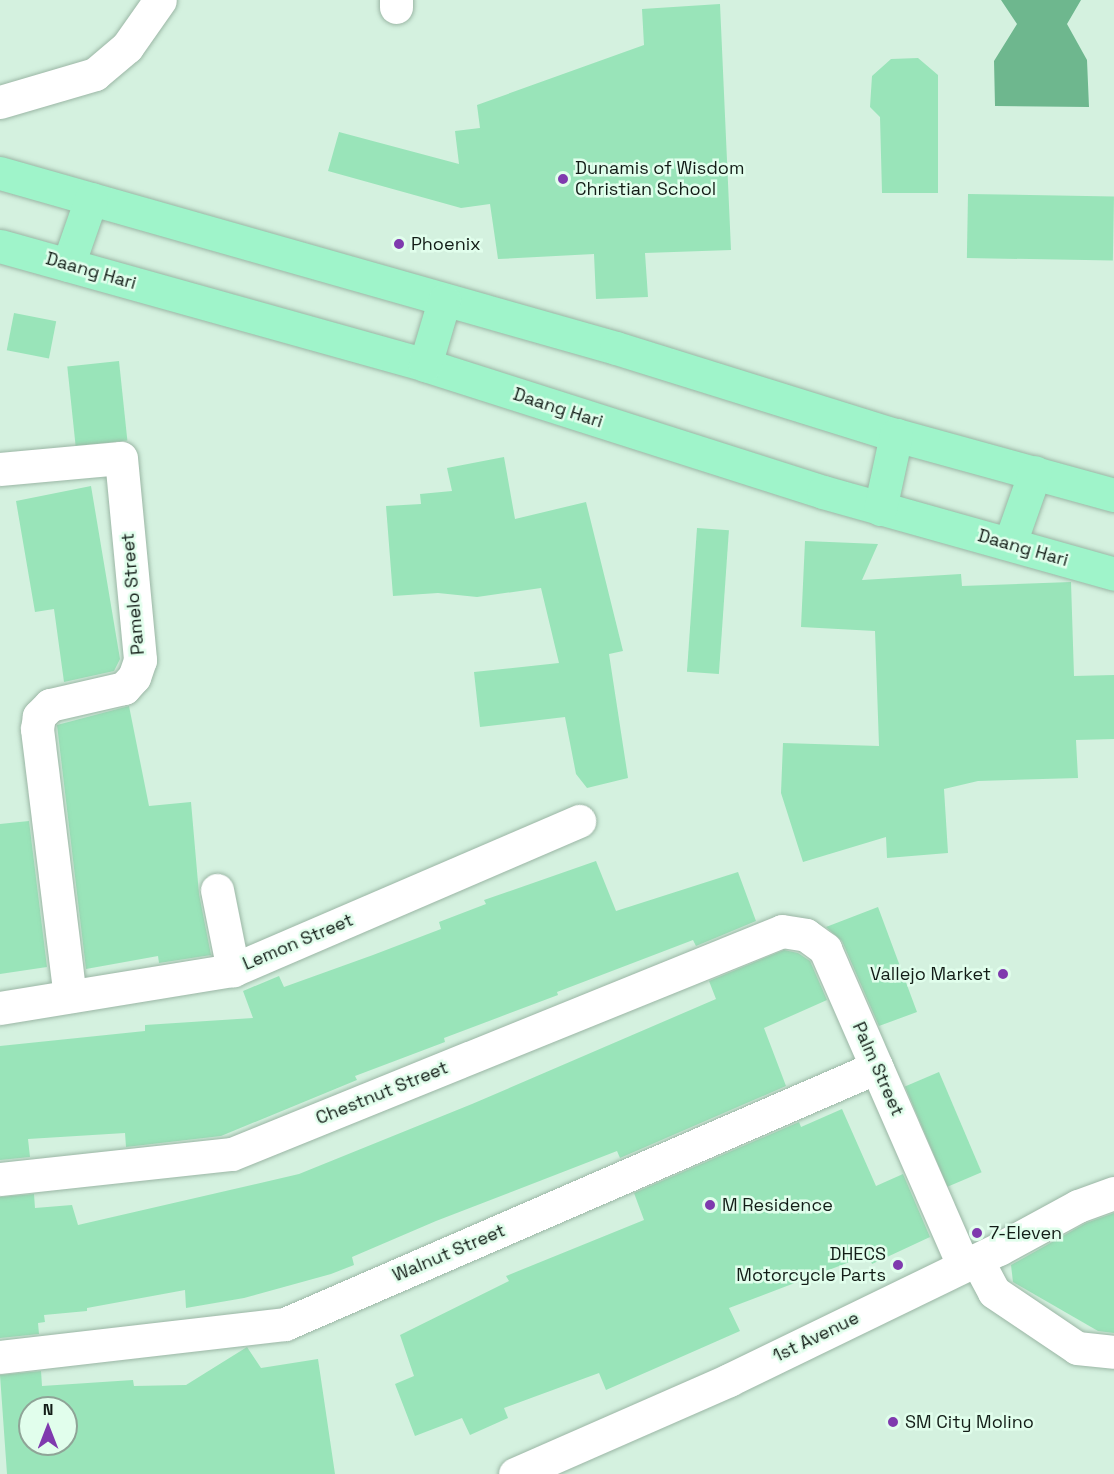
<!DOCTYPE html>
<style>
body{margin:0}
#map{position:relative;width:1114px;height:1474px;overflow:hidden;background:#d4f1df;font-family:"Space Grotesk",sans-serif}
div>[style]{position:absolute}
.water>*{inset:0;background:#6eb78e}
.building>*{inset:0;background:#99e4b9;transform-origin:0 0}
.roads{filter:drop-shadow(0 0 2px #9bb6a5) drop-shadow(0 0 2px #9bb6a5)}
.minor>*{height:33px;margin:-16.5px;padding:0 16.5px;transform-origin:16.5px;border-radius:16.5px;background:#fff}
.tertiary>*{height:33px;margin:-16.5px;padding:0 16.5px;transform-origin:16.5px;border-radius:16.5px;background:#fff}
.primary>*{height:33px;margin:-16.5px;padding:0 16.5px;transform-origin:16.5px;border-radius:16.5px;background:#9ff4ca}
.dots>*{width:16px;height:16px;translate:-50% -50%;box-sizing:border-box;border:3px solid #e1feec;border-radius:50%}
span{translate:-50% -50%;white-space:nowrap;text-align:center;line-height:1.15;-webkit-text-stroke:5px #e1feec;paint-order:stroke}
.poi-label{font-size:18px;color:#131d17}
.left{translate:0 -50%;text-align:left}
.right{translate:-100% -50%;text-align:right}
.street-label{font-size:18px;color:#131d17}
.north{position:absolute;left:18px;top:1396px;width:60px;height:60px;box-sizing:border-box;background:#e1feec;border:2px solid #8fa497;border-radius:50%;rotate:0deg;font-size:16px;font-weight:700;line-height:24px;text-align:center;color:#131d17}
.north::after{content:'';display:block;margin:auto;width:21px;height:27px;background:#7f3aae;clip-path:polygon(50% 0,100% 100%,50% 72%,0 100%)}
</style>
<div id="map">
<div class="water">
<i style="clip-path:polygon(1001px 0,1081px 0,1067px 24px,1087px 60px,1089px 107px,995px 106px,994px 61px,1017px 24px)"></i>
</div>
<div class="building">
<i style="clip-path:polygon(720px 4px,731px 250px,645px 253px,648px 297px,596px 299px,594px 254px,498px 259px,490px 204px,461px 208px,328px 171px,339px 132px,459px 164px,455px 131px,480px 128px,477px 105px,644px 45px,642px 9px)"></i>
<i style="clip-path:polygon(918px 58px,938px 75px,938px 193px,882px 193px,880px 117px,870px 107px,872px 76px,891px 59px)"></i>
<i style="left:968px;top:194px;width:146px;height:64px;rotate:1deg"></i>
<i style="left:14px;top:313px;width:43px;height:38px;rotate:11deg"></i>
<i style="left:119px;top:361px;width:80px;height:52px;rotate:84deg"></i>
<i style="clip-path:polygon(504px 457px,515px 519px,586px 502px,623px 651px,609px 654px,628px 778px,587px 788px,576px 774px,565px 717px,480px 727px,474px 672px,559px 663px,541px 588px,477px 597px,438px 593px,393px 596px,386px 506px,421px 504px,420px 494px,452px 491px,447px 468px)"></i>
<i style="clip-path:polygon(91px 486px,120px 659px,114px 671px,64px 682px,54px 609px,35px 612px,16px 501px)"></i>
<i style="left:697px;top:528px;width:32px;height:144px;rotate:4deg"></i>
<i style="clip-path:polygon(805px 541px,878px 544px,862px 580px,961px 574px,962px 586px,1071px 582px,1074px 676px,1114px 675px,1114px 739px,1076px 740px,1078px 778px,978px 781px,944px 789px,948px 853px,887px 858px,886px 837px,803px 862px,781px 793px,783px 743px,879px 746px,875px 631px,801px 627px)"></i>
<i style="clip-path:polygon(129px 706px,149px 806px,191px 802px,199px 894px,211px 955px,159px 963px,158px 956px,86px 969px,57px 725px)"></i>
<i style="clip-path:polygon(29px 821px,47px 967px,0 974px,0 824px)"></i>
<i style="clip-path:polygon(596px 861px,616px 911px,738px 872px,756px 921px,696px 946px,693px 940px,557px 992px,558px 995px,444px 1038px,445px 1042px,355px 1076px,357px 1080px,221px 1136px,126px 1147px,125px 1133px,28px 1139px,30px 1157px,0 1160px,0 1046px,145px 1031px,145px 1025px,253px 1018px,243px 991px,279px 976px,284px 987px,373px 955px,441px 929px,439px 922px,486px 904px,484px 900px)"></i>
<i style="clip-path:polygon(878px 907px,917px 1012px,879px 1026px,842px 941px,826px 927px)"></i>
<i style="clip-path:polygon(784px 950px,798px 953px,810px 961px,827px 1000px,764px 1028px,786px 1086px,620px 1158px,617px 1151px,436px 1221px,352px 1257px,354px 1265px,331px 1274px,244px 1298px,186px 1308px,185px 1290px,87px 1308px,87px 1311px,44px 1315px,45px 1322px,38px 1323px,39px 1334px,0 1338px,0 1197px,34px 1194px,35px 1208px,72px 1205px,78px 1225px,299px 1174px,472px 1104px,716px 999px,709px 981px)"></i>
<i style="left:939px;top:1072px;width:109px;height:37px;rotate:67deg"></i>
<i style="clip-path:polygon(842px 1109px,876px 1186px,903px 1174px,930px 1237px,872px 1264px,868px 1255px,729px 1308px,740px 1331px,606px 1390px,599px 1373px,504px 1408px,508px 1418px,470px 1435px,462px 1418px,415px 1436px,395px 1384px,414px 1376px,400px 1335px,509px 1281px,506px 1276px,644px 1220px,634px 1193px,799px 1122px,801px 1127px)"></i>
<i style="clip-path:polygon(1114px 1213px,1114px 1333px,1098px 1331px,1013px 1282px,1011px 1265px,1086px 1223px)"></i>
<i style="clip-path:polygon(evenodd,247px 1347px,261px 1368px,318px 1359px,335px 1474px,7px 1474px,0 1375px,41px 1371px,42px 1386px,133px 1380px,134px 1386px,186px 1385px,247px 1347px,30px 1408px,66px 1408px,66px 1444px,30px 1444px,30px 1408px)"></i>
</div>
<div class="roads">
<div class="minor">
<i style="left:396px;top:0;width:7px;rotate:90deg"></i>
<i style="left:0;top:102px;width:99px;rotate:-16.4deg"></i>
<i style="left:95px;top:74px;width:42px;rotate:-40.2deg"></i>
<i style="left:127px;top:47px;width:57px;rotate:-54.9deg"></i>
<i style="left:0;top:469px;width:121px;rotate:-5.2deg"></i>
<i style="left:121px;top:458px;width:203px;rotate:84.6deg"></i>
<i style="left:140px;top:660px;width:18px;rotate:109deg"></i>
<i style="left:134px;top:677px;width:15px;rotate:132deg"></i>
<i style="left:124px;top:688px;width:76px;rotate:167.1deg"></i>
<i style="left:50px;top:705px;width:16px;rotate:135deg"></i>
<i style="left:39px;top:716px;width:13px;rotate:99deg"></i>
<i style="left:37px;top:729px;width:269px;rotate:83deg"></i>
<i style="left:217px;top:890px;width:82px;rotate:78.7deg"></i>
<i style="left:0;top:1008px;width:236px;rotate:-9.3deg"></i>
<i style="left:233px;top:970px;width:377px;rotate:-23.3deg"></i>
<i style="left:0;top:1179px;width:233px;rotate:-6.2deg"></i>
<i style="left:232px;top:1154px;width:593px;rotate:-22.07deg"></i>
<i style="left:782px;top:931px;width:24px;rotate:9deg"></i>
<i style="left:806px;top:935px;width:24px;rotate:36deg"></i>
<i style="left:825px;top:949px;width:345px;rotate:66.4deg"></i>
<i style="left:977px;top:1260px;width:36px;rotate:62deg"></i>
<i style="left:994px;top:1292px;width:100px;rotate:34deg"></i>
<i style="left:1077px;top:1348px;width:37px;rotate:6deg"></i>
<i style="left:0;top:1357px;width:287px;rotate:-6.6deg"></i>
<i style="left:285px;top:1324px;width:645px;rotate:-23.47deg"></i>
</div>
<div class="tertiary">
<i style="left:515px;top:1474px;width:234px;rotate:-23.7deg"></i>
<i style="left:729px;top:1380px;width:300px;rotate:-25.9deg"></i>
<i style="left:999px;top:1249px;width:90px;rotate:-28.6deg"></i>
<i style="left:1078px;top:1206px;width:38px;rotate:-20deg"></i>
</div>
<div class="primary">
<i style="left:0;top:173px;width:640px;rotate:15.86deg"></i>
<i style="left:616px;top:348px;width:293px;rotate:17.3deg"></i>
<i style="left:896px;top:435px;width:226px;rotate:15.4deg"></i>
<i style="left:0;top:246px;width:441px;rotate:15.6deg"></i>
<i style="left:425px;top:365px;width:418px;rotate:17.7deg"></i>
<i style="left:823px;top:492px;width:302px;rotate:15.7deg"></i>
<i style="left:68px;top:265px;width:70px;rotate:-70.8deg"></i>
<i style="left:425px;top:365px;width:67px;rotate:-73.5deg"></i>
<i style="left:880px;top:509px;width:76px;rotate:-77.8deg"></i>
<i style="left:1010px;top:543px;width:75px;rotate:-70.6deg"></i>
</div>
</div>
<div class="dots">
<i style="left:563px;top:179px;background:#7f3aae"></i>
<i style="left:399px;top:244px;background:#7f3aae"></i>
<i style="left:1003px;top:974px;background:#7f3aae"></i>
<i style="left:710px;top:1205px;background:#7f3aae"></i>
<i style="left:977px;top:1233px;background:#7f3aae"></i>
<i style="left:898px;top:1265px;background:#7f3aae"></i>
<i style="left:893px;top:1422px;background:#7f3aae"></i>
</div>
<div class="poi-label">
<span class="left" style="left:575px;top:179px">Dunamis of Wisdom<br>Christian School</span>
<span class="left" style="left:411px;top:244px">Phoenix</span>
<span class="right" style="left:991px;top:974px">Vallejo Market</span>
<span class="left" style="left:722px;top:1205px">M Residence</span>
<span class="left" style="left:989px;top:1233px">7-Eleven</span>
<span class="right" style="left:886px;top:1265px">DHECS<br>Motorcycle Parts</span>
<span class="left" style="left:905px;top:1422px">SM City Molino</span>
</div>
<div class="street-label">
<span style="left:91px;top:271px;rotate:16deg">Daang Hari</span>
<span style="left:558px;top:408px;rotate:18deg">Daang Hari</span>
<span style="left:1023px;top:548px;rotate:16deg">Daang Hari</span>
<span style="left:133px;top:594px;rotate:-95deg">Pamelo Street</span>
<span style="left:298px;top:942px;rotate:-23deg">Lemon Street</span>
<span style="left:878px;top:1069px;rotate:66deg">Palm Street</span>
<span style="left:382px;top:1093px;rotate:-22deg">Chestnut Street</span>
<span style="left:449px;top:1253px;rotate:-23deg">Walnut Street</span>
<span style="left:816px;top:1337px;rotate:-26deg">1st Avenue</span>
</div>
<div class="north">N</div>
</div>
